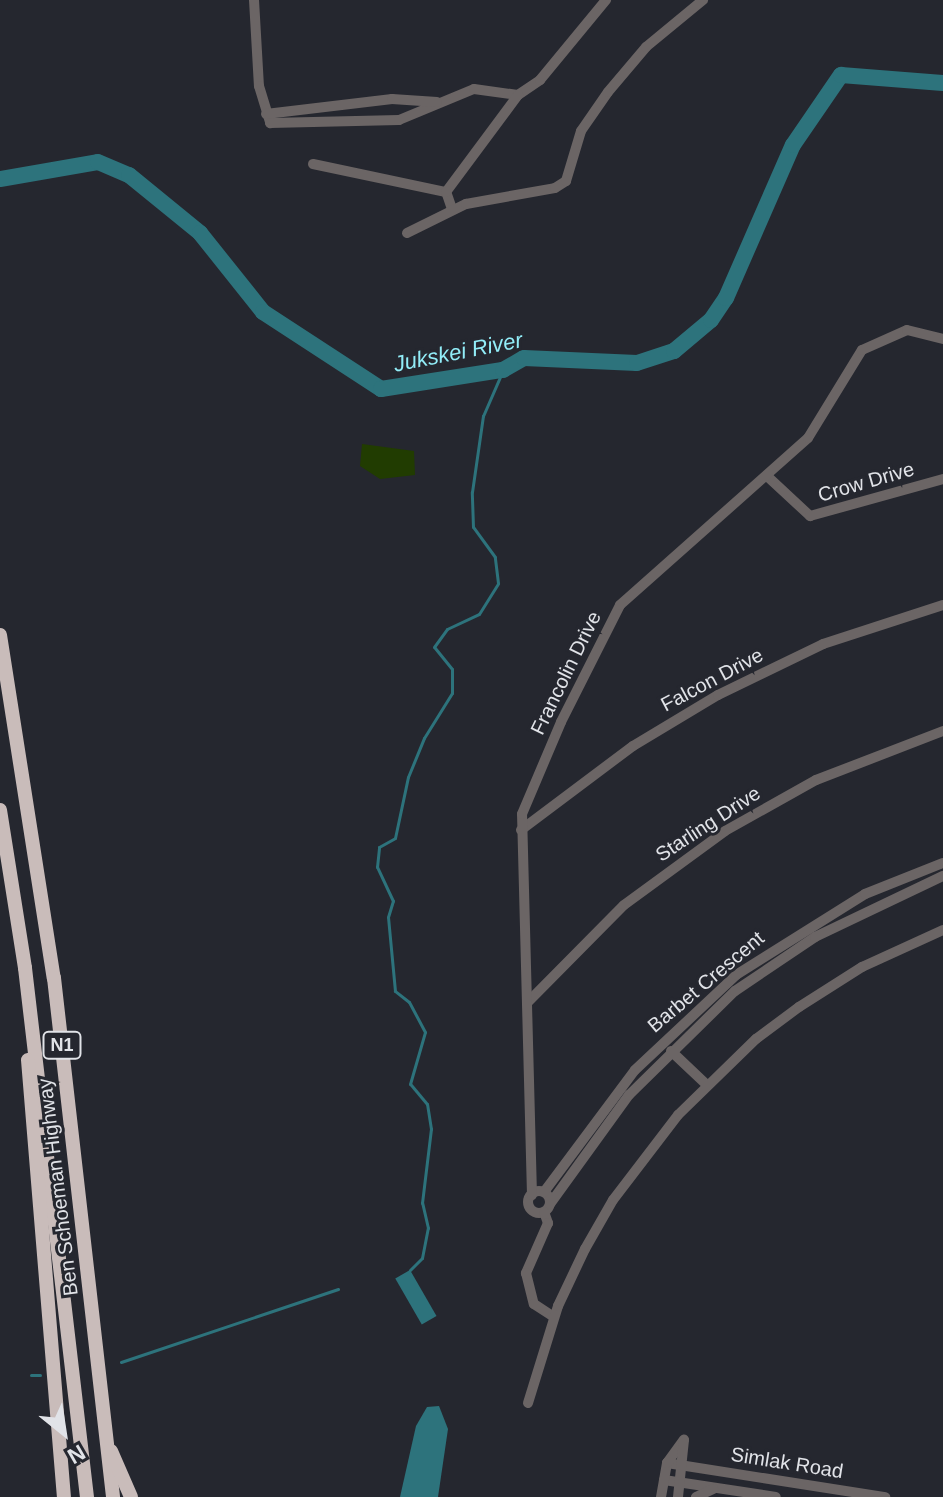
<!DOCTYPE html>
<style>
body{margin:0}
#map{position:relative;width:943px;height:1497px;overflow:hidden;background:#25272f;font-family:Arial,sans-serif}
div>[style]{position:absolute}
.green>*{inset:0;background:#213c01}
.water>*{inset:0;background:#2d737c;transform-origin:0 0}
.stream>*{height:3px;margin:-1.5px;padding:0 1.5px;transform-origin:1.5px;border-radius:1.5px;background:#2d737c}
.river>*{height:16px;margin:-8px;padding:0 8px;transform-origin:8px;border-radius:8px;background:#2d737c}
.minor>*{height:10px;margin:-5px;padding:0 5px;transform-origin:5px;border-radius:5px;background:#6b6565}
.minor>.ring{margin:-5px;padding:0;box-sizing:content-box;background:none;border:10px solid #6b6565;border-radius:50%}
.highway>*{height:14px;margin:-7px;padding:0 7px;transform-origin:7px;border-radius:7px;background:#c9bcba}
span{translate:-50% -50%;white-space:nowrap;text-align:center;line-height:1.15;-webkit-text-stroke:6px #25272f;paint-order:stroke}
.shield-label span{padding:2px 6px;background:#25272f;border:2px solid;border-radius:6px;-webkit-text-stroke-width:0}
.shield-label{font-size:18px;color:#e1e3e8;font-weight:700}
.street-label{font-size:20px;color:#e1e3e8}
.water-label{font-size:22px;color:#92edf8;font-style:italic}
.north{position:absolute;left:24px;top:1393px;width:80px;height:80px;-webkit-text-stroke:6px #25272f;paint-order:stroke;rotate:150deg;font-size:22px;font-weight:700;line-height:32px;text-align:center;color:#e1e3e8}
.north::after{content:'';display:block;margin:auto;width:28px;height:36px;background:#e1e3e8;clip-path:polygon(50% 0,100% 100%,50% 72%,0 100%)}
</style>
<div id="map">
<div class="green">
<i style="clip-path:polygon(362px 444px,414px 451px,415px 475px,380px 479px,360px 466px)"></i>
</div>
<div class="water">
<i style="left:410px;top:1270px;width:53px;height:17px;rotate:60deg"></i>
<i style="clip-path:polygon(439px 1406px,448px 1429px,438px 1497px,400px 1497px,416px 1426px,427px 1407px)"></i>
</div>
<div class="stream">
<i style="left:410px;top:1270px;width:17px;rotate:-45deg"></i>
<i style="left:422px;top:1258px;width:31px;rotate:-79deg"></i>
<i style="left:428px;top:1228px;width:26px;rotate:-103deg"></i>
<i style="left:422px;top:1203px;width:75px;rotate:-83.1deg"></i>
<i style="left:431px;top:1129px;width:25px;rotate:-99deg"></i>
<i style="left:427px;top:1104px;width:26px;rotate:-130deg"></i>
<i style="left:410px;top:1084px;width:54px;rotate:-73.9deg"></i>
<i style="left:425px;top:1032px;width:34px;rotate:-118deg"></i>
<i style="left:409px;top:1002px;width:18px;rotate:-142deg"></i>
<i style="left:395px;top:991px;width:74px;rotate:-95.4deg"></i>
<i style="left:388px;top:917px;width:17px;rotate:-73deg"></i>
<i style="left:393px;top:901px;width:38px;rotate:-115deg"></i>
<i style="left:377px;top:867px;width:20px;rotate:-84deg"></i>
<i style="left:379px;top:847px;width:18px;rotate:-29deg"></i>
<i style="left:395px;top:838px;width:62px;rotate:-78deg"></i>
<i style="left:408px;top:777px;width:42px;rotate:-67.7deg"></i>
<i style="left:424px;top:738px;width:53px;rotate:-58.1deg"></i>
<i style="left:452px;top:693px;width:24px;rotate:-90deg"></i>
<i style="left:452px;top:669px;width:28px;rotate:-129deg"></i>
<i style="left:434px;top:647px;width:22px;rotate:-54deg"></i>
<i style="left:447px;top:629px;width:35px;rotate:-25deg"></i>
<i style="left:479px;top:614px;width:36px;rotate:-58deg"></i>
<i style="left:498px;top:583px;width:26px;rotate:-97deg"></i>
<i style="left:495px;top:557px;width:37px;rotate:-126deg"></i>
<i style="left:473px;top:527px;width:35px;rotate:-92deg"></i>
<i style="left:472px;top:492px;width:77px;rotate:-81.8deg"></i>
<i style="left:483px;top:416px;width:50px;rotate:-66.5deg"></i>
<i style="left:121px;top:1362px;width:229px;rotate:-18.6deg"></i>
<i style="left:31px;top:1375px;width:9px"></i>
</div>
<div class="river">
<i style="left:0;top:179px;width:99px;rotate:-9.8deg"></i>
<i style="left:98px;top:162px;width:34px;rotate:23deg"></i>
<i style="left:129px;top:175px;width:92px;rotate:39.2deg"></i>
<i style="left:200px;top:233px;width:101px;rotate:51.4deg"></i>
<i style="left:263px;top:312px;width:141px;rotate:33.1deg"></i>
<i style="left:381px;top:389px;width:123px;rotate:-8.9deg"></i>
<i style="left:503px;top:370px;width:24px;rotate:-30deg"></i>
<i style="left:524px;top:358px;width:113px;rotate:2.5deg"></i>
<i style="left:637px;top:363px;width:39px;rotate:-18deg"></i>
<i style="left:674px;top:351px;width:48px;rotate:-40deg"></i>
<i style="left:711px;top:320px;width:27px;rotate:-56deg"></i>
<i style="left:726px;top:298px;width:167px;rotate:-66.4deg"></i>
<i style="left:793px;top:145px;width:85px;rotate:-55.6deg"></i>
<i style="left:841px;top:75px;width:102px;rotate:4.5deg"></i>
</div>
<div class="minor">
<i style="left:254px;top:0;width:86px;rotate:86.7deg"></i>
<i style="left:259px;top:86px;width:39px;rotate:73deg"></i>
<i style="left:270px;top:123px;width:129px;rotate:-1.3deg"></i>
<i style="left:399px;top:120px;width:81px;rotate:-22.5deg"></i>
<i style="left:474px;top:89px;width:44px;rotate:7.8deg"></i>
<i style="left:518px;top:95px;width:27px;rotate:-34deg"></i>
<i style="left:540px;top:80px;width:104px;rotate:-50.5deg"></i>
<i style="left:266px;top:114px;width:127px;rotate:-6.8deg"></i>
<i style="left:392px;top:99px;width:45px;rotate:3.8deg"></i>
<i style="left:313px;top:164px;width:136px;rotate:11.9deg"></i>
<i style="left:452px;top:209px;width:18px;rotate:-109deg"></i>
<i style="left:446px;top:192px;width:121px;rotate:-53.4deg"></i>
<i style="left:407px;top:233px;width:66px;rotate:-26.2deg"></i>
<i style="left:466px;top:204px;width:90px;rotate:-10.2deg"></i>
<i style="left:555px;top:188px;width:13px;rotate:-32deg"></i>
<i style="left:566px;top:181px;width:52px;rotate:-73.3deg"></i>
<i style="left:581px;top:131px;width:47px;rotate:-55.3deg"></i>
<i style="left:608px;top:92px;width:59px;rotate:-49.8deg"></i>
<i style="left:646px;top:47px;width:74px;rotate:-39.5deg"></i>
<i style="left:767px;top:476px;width:59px;rotate:42.9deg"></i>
<i style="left:810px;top:516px;width:138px;rotate:-15.5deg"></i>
<i style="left:521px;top:830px;width:140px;rotate:-36.9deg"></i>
<i style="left:633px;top:746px;width:99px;rotate:-31deg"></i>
<i style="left:718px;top:695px;width:117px;rotate:-25.9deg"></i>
<i style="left:823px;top:644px;width:126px;rotate:-18deg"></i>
<i style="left:528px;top:1002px;width:136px;rotate:-45.3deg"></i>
<i style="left:624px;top:905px;width:125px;rotate:-36.2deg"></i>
<i style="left:725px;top:831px;width:104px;rotate:-29.3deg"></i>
<i style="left:816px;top:780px;width:136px;rotate:-21.1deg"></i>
<i style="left:671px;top:1051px;width:50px;rotate:43.4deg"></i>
<i class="ring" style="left:528px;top:1191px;width:12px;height:12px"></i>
<i style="left:544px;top:1192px;width:152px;rotate:-53.3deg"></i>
<i style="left:635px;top:1070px;width:139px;rotate:-43.2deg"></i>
<i style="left:736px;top:975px;width:152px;rotate:-32.1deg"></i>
<i style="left:865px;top:894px;width:84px;rotate:-21.7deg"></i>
<i style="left:532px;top:1195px;width:381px;rotate:-91.5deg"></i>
<i style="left:522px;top:814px;width:100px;rotate:-67deg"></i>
<i style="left:561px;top:722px;width:131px;rotate:-63.2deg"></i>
<i style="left:620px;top:605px;width:251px;rotate:-41.6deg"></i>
<i style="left:808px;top:438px;width:103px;rotate:-58.5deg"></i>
<i style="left:862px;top:350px;width:49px;rotate:-24deg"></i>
<i style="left:907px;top:330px;width:37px;rotate:14deg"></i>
<i style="left:550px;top:1204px;width:135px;rotate:-54.1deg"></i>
<i style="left:629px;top:1095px;width:148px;rotate:-44.5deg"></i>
<i style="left:735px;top:991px;width:97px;rotate:-34deg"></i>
<i style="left:815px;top:937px;width:142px;rotate:-25.5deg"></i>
<i style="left:544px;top:1212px;width:12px;rotate:70deg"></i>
<i style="left:548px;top:1223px;width:55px;rotate:113.7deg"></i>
<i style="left:526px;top:1273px;width:32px;rotate:76deg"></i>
<i style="left:534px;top:1304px;width:24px;rotate:33deg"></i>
<i style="left:528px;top:1403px;width:102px;rotate:-72.8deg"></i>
<i style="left:558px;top:1306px;width:63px;rotate:-64.7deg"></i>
<i style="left:585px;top:1249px;width:56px;rotate:-60.3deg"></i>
<i style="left:613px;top:1200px;width:107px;rotate:-52.6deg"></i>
<i style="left:678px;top:1115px;width:109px;rotate:-44.3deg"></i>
<i style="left:756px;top:1039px;width:54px;rotate:-36.7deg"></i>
<i style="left:799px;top:1007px;width:75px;rotate:-32.4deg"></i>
<i style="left:862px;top:967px;width:89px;rotate:-24.6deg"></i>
<i style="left:667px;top:1463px;width:221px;rotate:8.9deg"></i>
<i style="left:664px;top:1480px;width:113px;rotate:8.6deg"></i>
<i style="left:661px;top:1497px;width:35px;rotate:-80deg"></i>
<i style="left:667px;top:1463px;width:29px;rotate:-54deg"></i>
<i style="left:678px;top:1497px;width:57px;rotate:-84deg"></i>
<i style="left:696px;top:1497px;width:19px;rotate:-25deg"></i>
</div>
<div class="highway">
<i style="left:0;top:635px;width:347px;rotate:81.1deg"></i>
<i style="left:54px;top:978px;width:522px;rotate:83.51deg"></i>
<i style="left:0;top:810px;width:160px;rotate:81deg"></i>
<i style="left:25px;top:968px;width:533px;rotate:83.32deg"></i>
<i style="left:28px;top:1060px;width:438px;rotate:85.3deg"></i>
<i style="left:111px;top:1451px;width:50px;rotate:66.5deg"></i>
</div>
<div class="shield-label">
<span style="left:62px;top:1045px">N1</span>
</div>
<div class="street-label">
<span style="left:866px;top:482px;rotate:-16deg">Crow Drive</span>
<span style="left:566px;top:673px;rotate:-64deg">Francolin Drive</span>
<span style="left:712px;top:680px;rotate:-28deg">Falcon Drive</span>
<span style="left:708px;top:824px;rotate:-33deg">Starling Drive</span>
<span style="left:706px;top:982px;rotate:-40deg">Barbet Crescent</span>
<span style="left:58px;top:1187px;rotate:-97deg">Ben Schoeman Highway</span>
<span style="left:787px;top:1463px;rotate:9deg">Simlak Road</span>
</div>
<div class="water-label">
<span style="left:458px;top:352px;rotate:-11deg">Jukskei River</span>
</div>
<div class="north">N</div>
</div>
